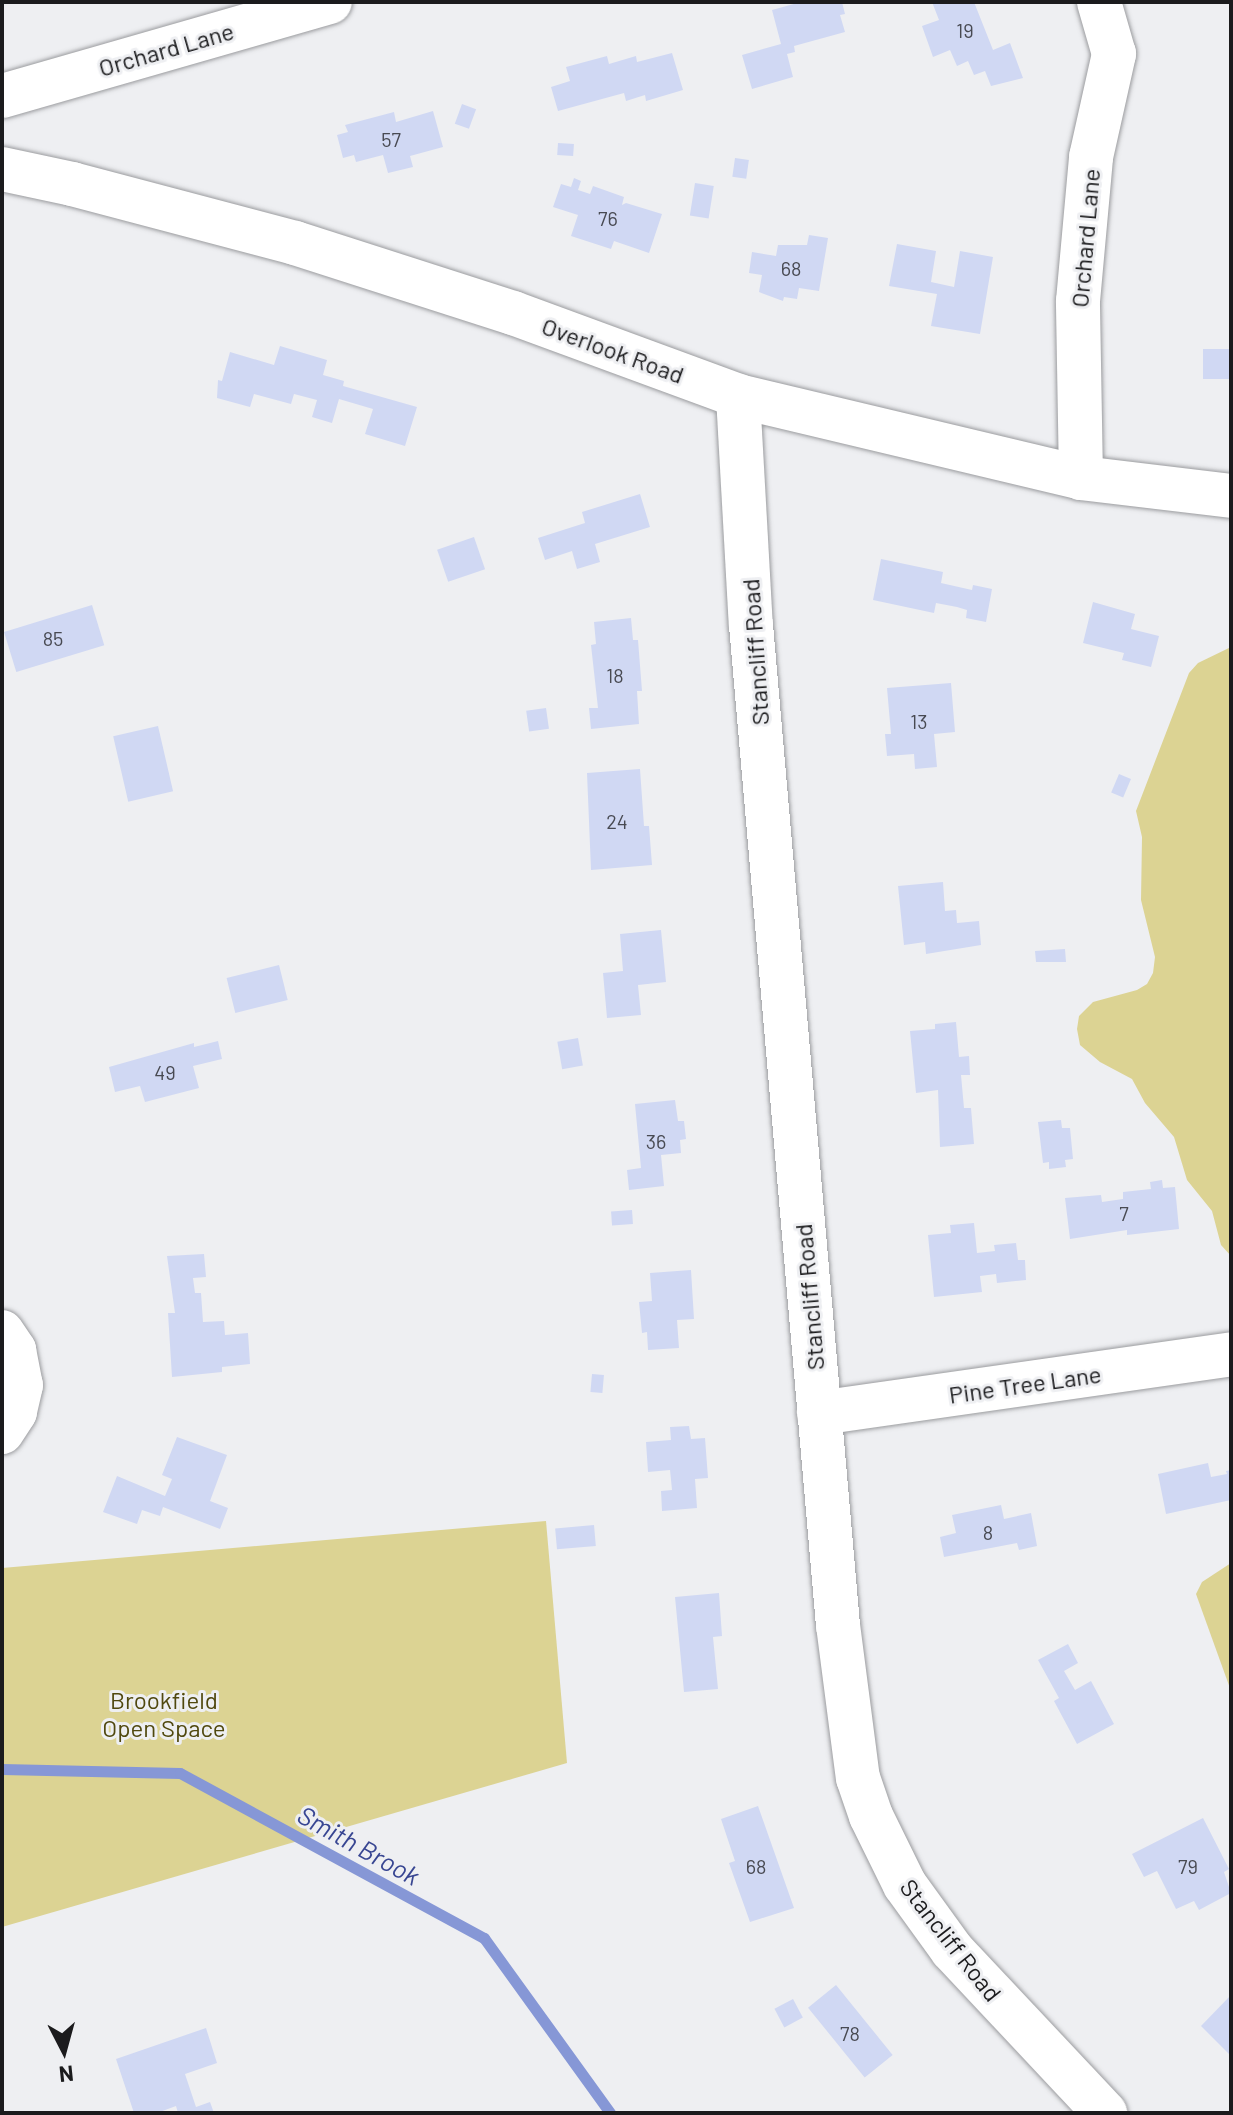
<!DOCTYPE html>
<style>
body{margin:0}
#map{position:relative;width:1233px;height:2115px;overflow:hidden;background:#eeeff2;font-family:Barlow,sans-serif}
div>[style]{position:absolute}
.green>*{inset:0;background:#dcd393}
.stream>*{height:11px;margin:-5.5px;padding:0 5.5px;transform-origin:5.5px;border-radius:5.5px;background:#8697d6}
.building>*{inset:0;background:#d0d8f3;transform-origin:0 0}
.roads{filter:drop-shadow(0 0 2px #9b9c9f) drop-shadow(0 0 2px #9b9c9f)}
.minor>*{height:44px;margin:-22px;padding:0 22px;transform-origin:22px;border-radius:22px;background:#fff}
span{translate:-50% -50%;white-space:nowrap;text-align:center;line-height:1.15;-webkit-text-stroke:6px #eeeff2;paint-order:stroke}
.number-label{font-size:20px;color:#484a52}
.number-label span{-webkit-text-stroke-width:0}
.street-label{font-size:24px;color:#1b1b1d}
.park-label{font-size:24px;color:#50480e}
.water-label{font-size:26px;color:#384692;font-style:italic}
.frame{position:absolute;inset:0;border:4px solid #1b1b1d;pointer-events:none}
.north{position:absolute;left:24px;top:2011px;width:80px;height:80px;-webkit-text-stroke:6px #eeeff2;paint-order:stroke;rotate:174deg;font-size:22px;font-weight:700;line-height:32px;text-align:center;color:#1b1b1d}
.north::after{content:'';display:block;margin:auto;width:28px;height:36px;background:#1b1b1d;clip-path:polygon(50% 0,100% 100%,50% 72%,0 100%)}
</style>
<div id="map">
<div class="green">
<i style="clip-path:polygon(1231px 647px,1231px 1256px,1221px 1245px,1212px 1211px,1187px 1180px,1174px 1137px,1145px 1103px,1132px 1079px,1100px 1062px,1080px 1045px,1077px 1029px,1079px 1016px,1093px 1002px,1137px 990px,1147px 984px,1153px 973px,1155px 957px,1141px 900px,1142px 837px,1136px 811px,1189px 673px,1198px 663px)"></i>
<i style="clip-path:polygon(546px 1521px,567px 1763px,2px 1927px,2px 1568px)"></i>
<i style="clip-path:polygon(1231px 1563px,1231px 1691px,1196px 1594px,1202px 1582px)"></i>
</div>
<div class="stream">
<i style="left:2px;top:1769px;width:178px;rotate:1.3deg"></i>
<i style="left:180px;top:1773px;width:346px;rotate:28.5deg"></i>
<i style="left:484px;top:1938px;width:216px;rotate:54.2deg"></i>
</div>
<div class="building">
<i style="clip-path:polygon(801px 2px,842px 2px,845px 14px,840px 15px,845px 32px,794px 46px,795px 52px,787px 54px,793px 77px,752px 89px,742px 55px,781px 44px,772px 10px)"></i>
<i style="clip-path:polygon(932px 2px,974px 2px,993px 50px,1010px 43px,1023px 78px,991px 86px,985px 71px,974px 75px,968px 61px,957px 66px,950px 50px,933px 57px,922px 26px,939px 20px)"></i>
<i style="clip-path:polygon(672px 53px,683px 90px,646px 101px,645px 95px,626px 101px,624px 93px,558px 111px,551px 87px,570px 81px,566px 67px,607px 56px,609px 64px,636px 56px,637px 62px)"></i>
<i style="left:462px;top:104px;width:15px;height:21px;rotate:20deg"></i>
<i style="clip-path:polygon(433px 111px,443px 147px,410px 156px,413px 167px,388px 173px,383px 155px,356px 162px,354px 155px,343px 158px,337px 135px,348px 132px,345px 125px,394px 112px,396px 122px)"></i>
<i style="left:558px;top:143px;width:16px;height:12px;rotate:4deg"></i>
<i style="left:735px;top:158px;width:14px;height:19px;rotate:8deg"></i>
<i style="clip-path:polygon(574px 178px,581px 181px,578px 190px,590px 194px,593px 186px,624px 197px,622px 205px,626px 203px,662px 214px,649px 253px,614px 241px,611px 249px,571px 236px,578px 215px,553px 207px,561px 184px,571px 187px)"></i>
<i style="left:695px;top:183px;width:19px;height:33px;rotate:9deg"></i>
<i style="clip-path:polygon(809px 235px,828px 238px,819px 291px,799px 288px,797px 299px,784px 297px,783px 301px,759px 292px,762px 275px,749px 273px,752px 252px,776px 256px,778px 245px,807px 245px)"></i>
<i style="clip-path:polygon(897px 244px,936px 251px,931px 282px,954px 287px,960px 251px,993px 257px,980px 334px,931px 326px,937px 294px,889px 286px)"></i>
<i style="clip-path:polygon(280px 346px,327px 360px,323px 375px,344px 381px,343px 386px,417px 407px,405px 446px,365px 434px,373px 409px,339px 399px,332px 423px,312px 417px,317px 400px,294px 394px,291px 404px,254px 394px,250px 407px,217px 398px,218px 380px,222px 381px,230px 352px,274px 365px)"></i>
<i style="left:1231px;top:349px;width:30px;height:28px;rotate:90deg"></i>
<i style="clip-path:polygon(640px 494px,650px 527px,595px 544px,600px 562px,577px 569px,572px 551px,545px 560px,538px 538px,585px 523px,582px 512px)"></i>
<i style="left:474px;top:537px;width:34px;height:39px;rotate:71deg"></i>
<i style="clip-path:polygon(881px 559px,943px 572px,941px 583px,972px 590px,973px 585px,992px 589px,986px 622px,966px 618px,967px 610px,957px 607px,936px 603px,934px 613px,873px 600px)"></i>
<i style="clip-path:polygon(1093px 602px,1135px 614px,1131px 629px,1159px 636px,1151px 667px,1122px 660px,1124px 653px,1083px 643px)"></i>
<i style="left:92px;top:605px;width:42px;height:92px;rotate:73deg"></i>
<i style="clip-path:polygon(631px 618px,633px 640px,638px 640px,642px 691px,637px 691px,639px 724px,591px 729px,589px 708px,598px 708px,591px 645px,596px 644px,594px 622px)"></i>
<i style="clip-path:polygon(951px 683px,955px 732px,934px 734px,937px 767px,915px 769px,914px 754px,887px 756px,885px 734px,891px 734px,887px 688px)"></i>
<i style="left:546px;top:708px;width:21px;height:20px;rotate:82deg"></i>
<i style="left:158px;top:726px;width:67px;height:46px;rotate:77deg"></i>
<i style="clip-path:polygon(640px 769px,644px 826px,649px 826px,652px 865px,591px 870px,587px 773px)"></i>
<i style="left:1119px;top:774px;width:13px;height:20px;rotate:23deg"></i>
<i style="clip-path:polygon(943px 882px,945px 911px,956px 910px,957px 923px,979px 921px,981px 945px,926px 954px,925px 942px,904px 945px,898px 886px)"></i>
<i style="clip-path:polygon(661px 930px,666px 982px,638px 985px,641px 1015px,607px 1018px,603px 973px,623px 971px,620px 934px)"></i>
<i style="clip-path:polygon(1065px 949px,1066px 962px,1036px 962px,1035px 951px)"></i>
<i style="left:279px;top:965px;width:36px;height:54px;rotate:76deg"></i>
<i style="clip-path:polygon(956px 1022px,959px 1057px,969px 1056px,970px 1075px,961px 1075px,964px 1108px,971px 1108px,974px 1144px,940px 1147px,938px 1090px,916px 1093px,910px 1031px,935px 1029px,935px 1024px)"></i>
<i style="left:578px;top:1038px;width:28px;height:21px;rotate:80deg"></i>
<i style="clip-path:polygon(218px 1041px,222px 1059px,193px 1066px,199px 1088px,145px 1102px,140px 1086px,115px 1092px,109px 1067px,194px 1043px,194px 1047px)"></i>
<i style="clip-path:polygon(675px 1100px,678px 1121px,684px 1121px,686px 1139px,680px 1140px,681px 1153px,661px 1155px,664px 1186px,629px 1190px,627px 1170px,641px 1168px,635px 1104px)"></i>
<i style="clip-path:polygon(1061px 1120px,1062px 1128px,1070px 1128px,1073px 1159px,1065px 1160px,1066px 1167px,1049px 1169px,1049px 1162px,1043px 1163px,1038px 1122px)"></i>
<i style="clip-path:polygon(1162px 1180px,1163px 1188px,1175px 1187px,1179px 1229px,1127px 1235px,1127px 1230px,1070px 1239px,1065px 1198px,1101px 1195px,1102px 1202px,1123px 1199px,1123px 1192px,1151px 1189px,1150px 1182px)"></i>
<i style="left:632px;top:1210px;width:14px;height:21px;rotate:86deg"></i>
<i style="clip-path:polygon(974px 1223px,977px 1253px,995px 1251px,994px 1245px,1016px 1243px,1018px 1260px,1025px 1260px,1026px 1280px,997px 1283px,996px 1274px,980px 1276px,982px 1292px,934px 1297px,928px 1235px,951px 1233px,950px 1225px)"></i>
<i style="clip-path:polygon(204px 1254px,206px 1277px,193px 1278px,195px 1293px,201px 1293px,203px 1322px,224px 1321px,225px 1335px,248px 1333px,250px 1364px,222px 1367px,222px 1372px,172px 1377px,168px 1313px,175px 1313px,167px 1256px)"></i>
<i style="clip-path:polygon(691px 1270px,694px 1319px,677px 1320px,679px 1348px,648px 1350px,647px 1332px,642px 1333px,639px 1302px,652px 1301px,650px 1273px)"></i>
<i style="left:592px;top:1374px;width:12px;height:18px;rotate:5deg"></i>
<i style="clip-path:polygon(689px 1426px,691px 1439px,705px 1438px,708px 1478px,695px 1479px,697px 1508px,662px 1511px,661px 1491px,672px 1490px,670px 1470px,648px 1472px,646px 1442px,671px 1440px,670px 1427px)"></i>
<i style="clip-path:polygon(177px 1437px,227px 1455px,210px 1501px,228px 1508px,220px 1529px,163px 1507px,160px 1516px,142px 1510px,137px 1524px,103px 1512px,117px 1476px,165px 1496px,172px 1479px,162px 1475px)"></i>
<i style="clip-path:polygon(1208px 1463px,1211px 1477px,1227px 1474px,1226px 1471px,1231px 1470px,1231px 1500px,1166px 1514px,1158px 1474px)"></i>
<i style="clip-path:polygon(1001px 1505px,1004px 1519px,1031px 1513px,1037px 1546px,1019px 1550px,1017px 1543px,944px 1557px,940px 1537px,956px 1533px,952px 1515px)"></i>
<i style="left:594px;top:1525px;width:21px;height:39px;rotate:85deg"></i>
<i style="clip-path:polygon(719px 1593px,722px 1636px,713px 1637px,718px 1689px,684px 1692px,675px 1597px)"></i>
<i style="clip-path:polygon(1068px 1644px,1078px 1663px,1064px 1671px,1075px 1690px,1091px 1681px,1114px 1724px,1077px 1744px,1054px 1701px,1059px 1698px,1038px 1660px)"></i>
<i style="clip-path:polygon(758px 1806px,794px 1908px,750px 1922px,729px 1863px,735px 1861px,721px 1819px)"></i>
<i style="clip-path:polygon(1203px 1818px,1229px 1869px,1224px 1872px,1231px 1893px,1199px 1910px,1194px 1901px,1176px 1909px,1157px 1871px,1144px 1877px,1132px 1854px)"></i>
<i style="left:836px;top:1985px;width:90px;height:36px;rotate:51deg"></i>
<i style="clip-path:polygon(1231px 1995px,1231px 2056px,1201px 2026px)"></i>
<i style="left:793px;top:1999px;width:21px;height:21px;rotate:62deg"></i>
<i style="clip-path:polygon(206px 2028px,217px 2063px,185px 2074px,196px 2107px,210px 2102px,214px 2113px,178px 2113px,176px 2106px,157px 2113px,134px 2113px,116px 2059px)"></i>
</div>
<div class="roads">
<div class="minor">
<i style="left:2px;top:96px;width:341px;rotate:-16deg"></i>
<i style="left:2px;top:169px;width:72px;rotate:12.1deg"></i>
<i style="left:72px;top:184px;width:231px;rotate:14.8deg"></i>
<i style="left:295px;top:243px;width:229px;rotate:17.8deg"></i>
<i style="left:513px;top:313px;width:240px;rotate:20.2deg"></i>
<i style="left:738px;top:396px;width:353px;rotate:13.4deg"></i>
<i style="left:1081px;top:478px;width:151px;rotate:6.8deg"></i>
<i style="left:738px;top:396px;width:229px;rotate:86.8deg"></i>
<i style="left:751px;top:625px;width:1004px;rotate:85.03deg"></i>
<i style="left:838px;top:1625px;width:154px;rotate:82.6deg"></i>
<i style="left:858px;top:1778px;width:40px;rotate:71.1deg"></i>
<i style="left:871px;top:1816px;width:77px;rotate:63.8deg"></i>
<i style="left:905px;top:1885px;width:80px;rotate:54.1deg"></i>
<i style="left:952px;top:1950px;width:224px;rotate:46.8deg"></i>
<i style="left:1081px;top:478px;width:177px;rotate:-91deg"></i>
<i style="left:1078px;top:301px;width:145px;rotate:-84.8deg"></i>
<i style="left:1091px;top:157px;width:106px;rotate:-77.4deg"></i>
<i style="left:1114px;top:54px;width:54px;rotate:-106.1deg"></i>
<i style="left:2px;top:1332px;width:22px;rotate:56deg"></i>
<i style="left:14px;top:1350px;width:36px;rotate:79deg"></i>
<i style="left:21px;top:1385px;width:28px;rotate:103deg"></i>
<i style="left:15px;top:1412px;width:24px;rotate:123deg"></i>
<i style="left:819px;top:1413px;width:416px;rotate:-8.1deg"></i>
</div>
</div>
<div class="number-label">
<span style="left:965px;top:30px">19</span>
<span style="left:391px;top:139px">57</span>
<span style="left:608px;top:218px">76</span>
<span style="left:791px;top:268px">68</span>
<span style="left:53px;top:638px">85</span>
<span style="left:615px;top:675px">18</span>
<span style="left:919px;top:721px">13</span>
<span style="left:617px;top:821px">24</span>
<span style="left:165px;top:1072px">49</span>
<span style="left:656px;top:1141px">36</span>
<span style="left:1124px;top:1213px">7</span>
<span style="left:988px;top:1532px">8</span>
<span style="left:756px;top:1866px">68</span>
<span style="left:1188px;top:1866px">79</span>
<span style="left:850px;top:2033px">78</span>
</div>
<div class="street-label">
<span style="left:166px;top:49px;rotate:-16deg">Orchard Lane</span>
<span style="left:1085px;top:238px;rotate:-85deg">Orchard Lane</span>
<span style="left:613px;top:350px;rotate:20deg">Overlook Road</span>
<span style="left:755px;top:652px;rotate:-94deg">Stancliff Road</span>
<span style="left:809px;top:1297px;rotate:-95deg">Stancliff Road</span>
<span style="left:1025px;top:1384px;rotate:-8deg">Pine Tree Lane</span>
<span style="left:951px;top:1940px;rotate:52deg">Stancliff Road</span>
</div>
<div class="park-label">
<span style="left:164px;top:1714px">Brookfield<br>Open Space</span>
</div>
<div class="water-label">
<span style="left:359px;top:1845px;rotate:29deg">Smith Brook</span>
</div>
<div class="frame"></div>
<div class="north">N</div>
</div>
